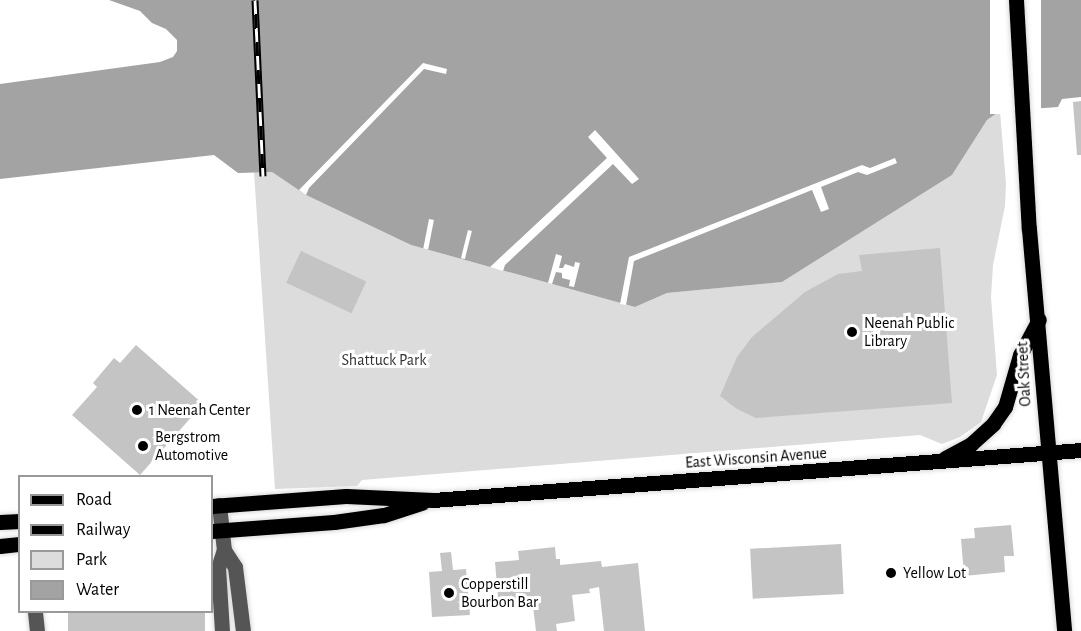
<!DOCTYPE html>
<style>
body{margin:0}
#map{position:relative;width:1081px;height:631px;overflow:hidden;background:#fff;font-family:"Alegreya Sans",sans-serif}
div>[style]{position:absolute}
.green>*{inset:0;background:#dcdcdc}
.water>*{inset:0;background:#a3a3a3}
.pier>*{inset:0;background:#fff;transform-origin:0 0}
.building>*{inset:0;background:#c4c4c4;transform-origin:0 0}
.roads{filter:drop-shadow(0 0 2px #dbdbdb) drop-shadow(0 0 2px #dbdbdb)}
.minor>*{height:15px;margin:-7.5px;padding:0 7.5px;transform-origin:7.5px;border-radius:7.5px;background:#555}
.major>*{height:15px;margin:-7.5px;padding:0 7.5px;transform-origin:7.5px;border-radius:7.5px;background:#000}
.rail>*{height:7px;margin-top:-3.5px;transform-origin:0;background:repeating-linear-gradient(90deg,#fff 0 14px,#000 0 28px);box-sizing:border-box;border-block:2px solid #000}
.dots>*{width:16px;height:16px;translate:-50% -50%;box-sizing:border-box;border:3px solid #fff;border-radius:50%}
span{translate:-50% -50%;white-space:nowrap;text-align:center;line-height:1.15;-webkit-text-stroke:6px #fff;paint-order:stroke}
.poi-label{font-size:16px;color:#000}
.left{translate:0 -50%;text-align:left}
.park-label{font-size:16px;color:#333}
.street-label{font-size:16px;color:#000}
.legend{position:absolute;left:18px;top:475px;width:195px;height:138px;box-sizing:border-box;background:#fff;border:2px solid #999;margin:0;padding:8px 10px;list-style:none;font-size:18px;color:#000}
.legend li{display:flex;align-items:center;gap:12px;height:30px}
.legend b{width:30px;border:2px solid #999}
</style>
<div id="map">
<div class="green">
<i style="clip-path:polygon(1000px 111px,1006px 184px,1005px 206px,993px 265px,991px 297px,997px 375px,981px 422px,960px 437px,942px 444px,920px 435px,362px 480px,357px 486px,275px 489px,254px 172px,272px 172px,306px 195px,411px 245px,635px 307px,667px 293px,782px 282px,952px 175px,987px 120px)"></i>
</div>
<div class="water">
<i style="clip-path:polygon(109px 0,1081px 0,1081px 97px,1062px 99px,1058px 107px,1000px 111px,987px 120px,952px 175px,782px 282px,667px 293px,635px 307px,411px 245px,306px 195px,272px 172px,238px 173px,214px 155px,0 179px,0 84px,160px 62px,173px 57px,177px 51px,177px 40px,166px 29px,152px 23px,140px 11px)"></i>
</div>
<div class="pier">
<i style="left:990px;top:0;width:51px;height:114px"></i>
<i style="clip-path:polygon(423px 63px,447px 69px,446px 74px,424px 69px,309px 188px,306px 195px,299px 190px)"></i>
<i style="clip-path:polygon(595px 130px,639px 179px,632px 184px,613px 164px,505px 265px,503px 271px,490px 267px,607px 158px,588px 137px)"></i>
<i style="clip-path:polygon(895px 158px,897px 163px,867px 175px,858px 172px,821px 187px,829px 209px,821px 212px,812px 190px,634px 261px,626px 305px,620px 304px,629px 257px,862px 165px,870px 168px)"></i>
<i style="left:429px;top:219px;width:5px;height:30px;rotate:11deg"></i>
<i style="left:468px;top:230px;width:4px;height:29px;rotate:14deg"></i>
<i style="clip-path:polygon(556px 254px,562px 256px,559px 268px,563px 268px,565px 264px,574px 267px,575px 262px,580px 263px,574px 287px,569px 286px,570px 280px,562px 278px,562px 273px,556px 272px,552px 284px,548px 283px)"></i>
</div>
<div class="building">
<i style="clip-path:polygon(1081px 101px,1081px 155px,1077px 155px,1073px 102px)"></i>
<i style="clip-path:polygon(940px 248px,952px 403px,756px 418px,737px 409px,720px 396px,737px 357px,752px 337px,805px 292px,838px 274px,862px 271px,859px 255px)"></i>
<i style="left:301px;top:251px;width:72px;height:35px;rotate:25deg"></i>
<i style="clip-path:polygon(136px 345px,203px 404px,140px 475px,72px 415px,97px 387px,93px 383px,114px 358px,120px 363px)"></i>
<i style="clip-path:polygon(1011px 525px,1014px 556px,1004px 556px,1005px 572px,964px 576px,961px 539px,975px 538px,974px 528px)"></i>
<i style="left:841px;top:544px;width:50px;height:91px;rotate:87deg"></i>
<i style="clip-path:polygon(555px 547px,556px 559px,560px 559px,560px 565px,601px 561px,602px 567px,638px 563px,645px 631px,604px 631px,599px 587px,589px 589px,590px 593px,572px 595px,575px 621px,556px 624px,557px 631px,536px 631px,533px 606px,499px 609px,495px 562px,519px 560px,518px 551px)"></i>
<i style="clip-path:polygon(451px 552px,453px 570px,466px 569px,470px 615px,432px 617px,429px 572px,442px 571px,440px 553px)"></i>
<i style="left:68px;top:612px;width:137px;height:19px"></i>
</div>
<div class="roads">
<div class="minor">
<i style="left:219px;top:505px;width:45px;rotate:83.7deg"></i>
<i style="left:35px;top:612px;width:19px;rotate:84deg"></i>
<i style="left:222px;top:631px;width:63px;rotate:-93.6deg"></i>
<i style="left:218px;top:568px;width:19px;rotate:-72deg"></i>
<i style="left:224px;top:550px;width:20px;rotate:57deg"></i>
<i style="left:235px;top:567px;width:64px;rotate:82.9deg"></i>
</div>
<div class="major">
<i style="left:1016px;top:0;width:229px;rotate:86.8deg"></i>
<i style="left:1029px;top:229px;width:404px;rotate:85deg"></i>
<i style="left:945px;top:458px;width:30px;rotate:-28deg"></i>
<i style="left:971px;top:444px;width:30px;rotate:-42deg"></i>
<i style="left:993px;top:424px;width:21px;rotate:-55deg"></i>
<i style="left:1005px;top:407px;width:54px;rotate:-73.9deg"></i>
<i style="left:1020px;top:355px;width:40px;rotate:-62deg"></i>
<i style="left:212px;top:506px;width:134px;rotate:-4.3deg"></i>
<i style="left:346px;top:496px;width:87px;rotate:2.6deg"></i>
<i style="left:433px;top:500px;width:650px;rotate:-4.41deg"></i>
<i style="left:0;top:522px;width:20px;rotate:-3deg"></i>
<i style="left:212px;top:531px;width:122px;rotate:-4.2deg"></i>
<i style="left:334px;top:522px;width:50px;rotate:-8deg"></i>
<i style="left:384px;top:515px;width:40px;rotate:-18deg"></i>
<i style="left:0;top:546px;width:20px;rotate:-6deg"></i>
</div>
</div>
<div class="rail">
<i style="left:255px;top:0;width:176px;rotate:87.4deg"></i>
</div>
<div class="dots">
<i style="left:852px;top:332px;background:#000"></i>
<i style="left:137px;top:410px;background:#000"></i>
<i style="left:143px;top:446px;background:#000"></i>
<i style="left:891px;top:573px;background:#000"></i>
<i style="left:449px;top:593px;background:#000"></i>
</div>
<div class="poi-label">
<span class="left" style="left:864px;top:332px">Neenah Public<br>Library</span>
<span class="left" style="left:149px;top:410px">1 Neenah Center</span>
<span class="left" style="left:155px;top:446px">Bergstrom<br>Automotive</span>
<span class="left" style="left:903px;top:573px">Yellow Lot</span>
<span class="left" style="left:461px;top:593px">Copperstill<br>Bourbon Bar</span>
</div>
<div class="park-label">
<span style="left:384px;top:360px">Shattuck Park</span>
</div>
<div class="street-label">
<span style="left:1024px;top:374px;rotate:-93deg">Oak Street</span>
<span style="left:756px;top:458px;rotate:-4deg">East Wisconsin Avenue</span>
</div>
<ul class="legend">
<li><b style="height:8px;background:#000"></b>Road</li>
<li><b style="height:8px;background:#000"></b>Railway</li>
<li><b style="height:16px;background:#dcdcdc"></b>Park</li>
<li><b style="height:16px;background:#a3a3a3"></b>Water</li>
</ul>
</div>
